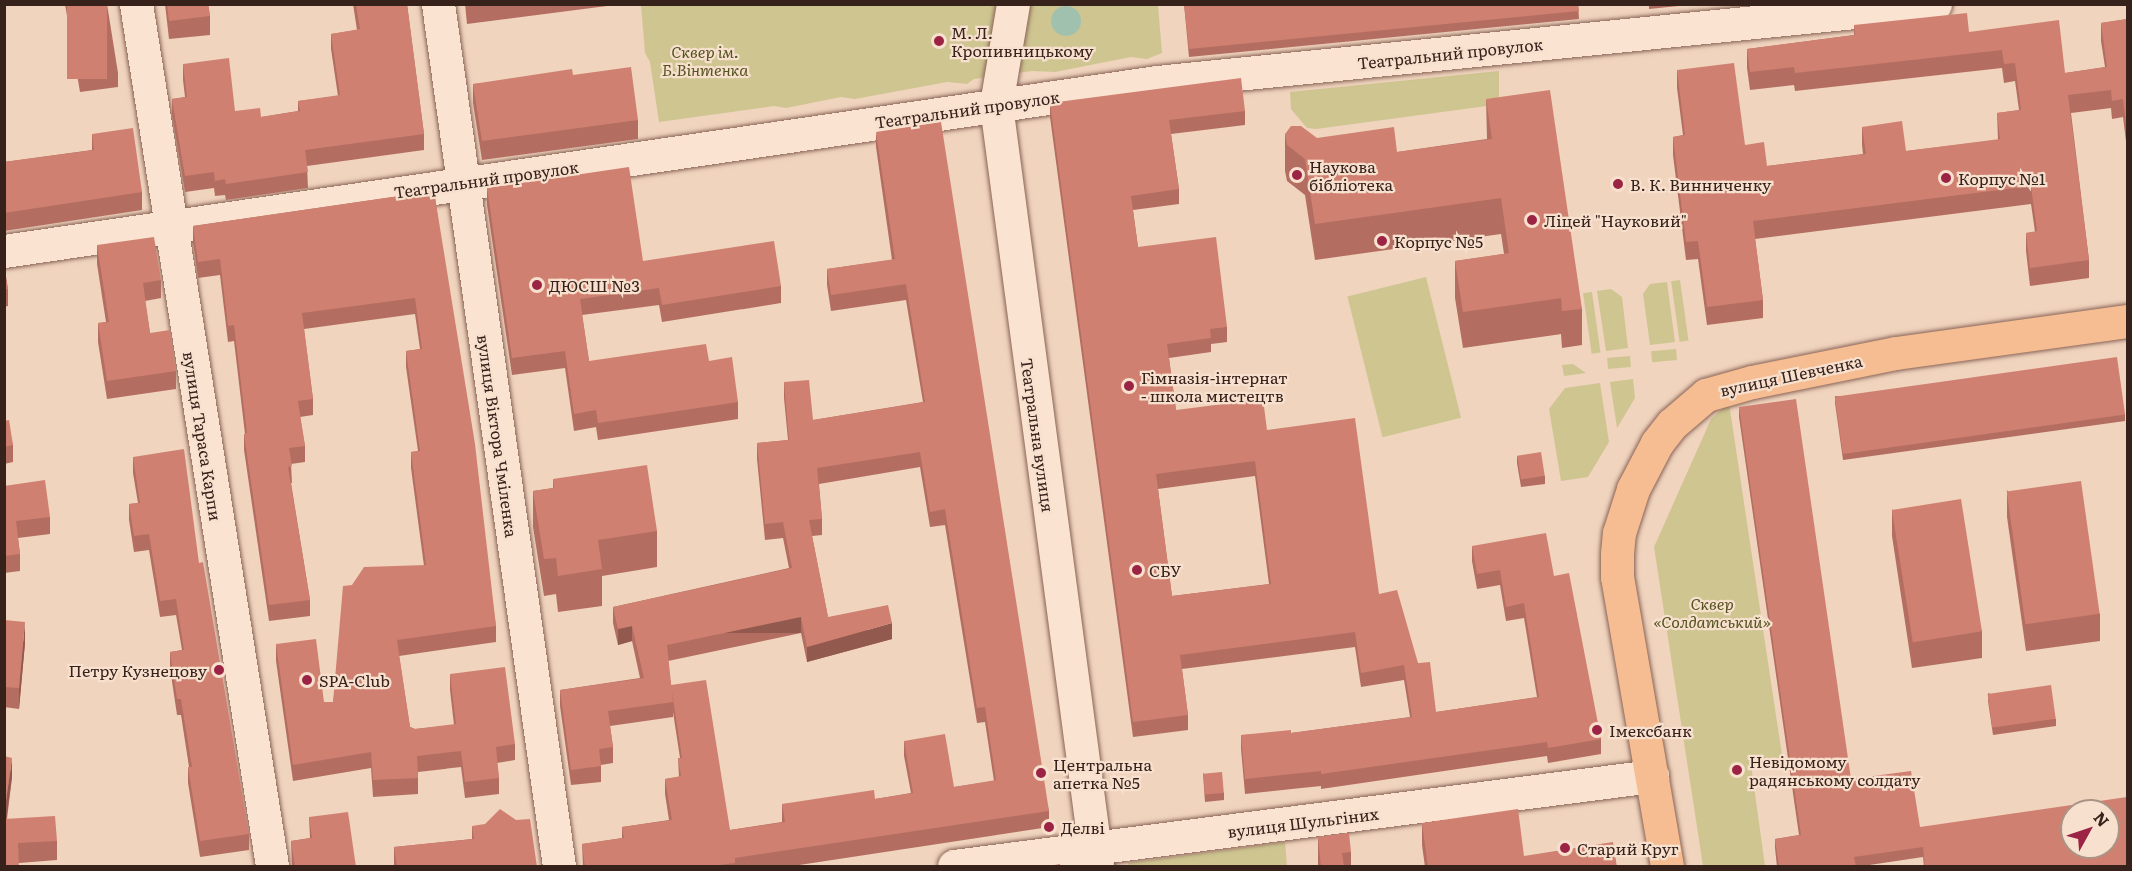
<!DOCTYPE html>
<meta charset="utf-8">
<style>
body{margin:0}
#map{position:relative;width:2132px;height:871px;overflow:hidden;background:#f0d4be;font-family:Literata,serif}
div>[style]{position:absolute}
.green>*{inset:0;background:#cec591;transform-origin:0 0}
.water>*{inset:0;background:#a1c1af}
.round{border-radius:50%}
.roads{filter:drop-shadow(0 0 2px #896356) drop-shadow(0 0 2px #896356)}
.minor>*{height:33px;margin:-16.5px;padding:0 16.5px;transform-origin:16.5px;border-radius:16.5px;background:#fae3d1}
.major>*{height:33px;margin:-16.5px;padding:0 16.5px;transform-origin:16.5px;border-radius:16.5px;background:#f6bd92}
.wall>*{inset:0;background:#b36e61}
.shaded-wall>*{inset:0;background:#925a4f;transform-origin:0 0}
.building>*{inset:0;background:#d08071;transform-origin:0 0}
.dots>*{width:16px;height:16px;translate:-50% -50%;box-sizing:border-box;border:3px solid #f7e0cd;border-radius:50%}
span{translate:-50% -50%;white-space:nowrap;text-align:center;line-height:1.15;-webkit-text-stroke:4.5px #f7e0cd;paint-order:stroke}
.poi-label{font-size:16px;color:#37211b}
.left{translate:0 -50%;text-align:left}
.right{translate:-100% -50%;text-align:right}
.park-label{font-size:16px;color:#555421;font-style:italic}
.street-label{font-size:16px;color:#37211b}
.frame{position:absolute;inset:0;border:6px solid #37211b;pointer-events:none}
.north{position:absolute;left:2060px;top:799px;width:60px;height:60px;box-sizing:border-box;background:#f7e0cd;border:2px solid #aa9486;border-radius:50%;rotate:50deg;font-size:16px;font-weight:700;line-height:24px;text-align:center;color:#37211b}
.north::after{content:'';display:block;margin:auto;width:21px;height:27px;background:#9b2343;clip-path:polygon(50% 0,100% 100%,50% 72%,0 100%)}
</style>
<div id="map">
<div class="green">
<i style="clip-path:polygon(641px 5px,1158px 5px,1162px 53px,1147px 59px,1131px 57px,1055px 72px,1032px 71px,974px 79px,967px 84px,947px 82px,855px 99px,841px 97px,786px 108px,774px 106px,659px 122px,650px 62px,645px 53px)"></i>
<i style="clip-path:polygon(1499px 71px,1499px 97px,1487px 106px,1316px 129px,1307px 128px,1291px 109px,1290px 92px)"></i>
<i style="left:1426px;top:277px;width:145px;height:81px;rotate:76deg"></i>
<i style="left:1680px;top:280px;width:61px;height:9px;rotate:82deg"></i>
<i style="clip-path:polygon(1667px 282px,1675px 342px,1650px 345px,1643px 294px,1650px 284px)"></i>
<i style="clip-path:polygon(1611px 289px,1622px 297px,1628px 348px,1606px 351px,1597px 291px)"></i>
<i style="left:1592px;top:292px;width:61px;height:9px;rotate:82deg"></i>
<i style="left:1676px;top:349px;width:11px;height:25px;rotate:85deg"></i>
<i style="left:1630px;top:356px;width:11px;height:23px;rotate:85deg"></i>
<i style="clip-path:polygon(1573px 364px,1586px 373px,1564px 376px,1562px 365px)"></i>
<i style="clip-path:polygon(1633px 379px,1635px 398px,1617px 428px,1610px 382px)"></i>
<i style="clip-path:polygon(1600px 383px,1609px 442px,1588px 477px,1561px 481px,1549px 409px,1565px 388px)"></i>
<i style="clip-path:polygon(1729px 403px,1783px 762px,1751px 765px,1765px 866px,1703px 866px,1654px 547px,1711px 419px)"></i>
<i style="clip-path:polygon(1285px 842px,1287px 866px,1129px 866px,1128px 863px)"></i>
</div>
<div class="water">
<i class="round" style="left:1051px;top:6px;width:30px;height:30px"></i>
</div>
<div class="roads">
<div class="minor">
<i style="left:136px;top:4px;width:873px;rotate:81.03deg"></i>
<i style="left:438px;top:4px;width:870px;rotate:82.01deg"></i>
<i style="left:1013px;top:4px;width:102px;rotate:99.6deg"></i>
<i style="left:996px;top:105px;width:768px;rotate:82.44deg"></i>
<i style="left:4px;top:251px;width:1165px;rotate:-8.34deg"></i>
<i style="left:1157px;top:82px;width:782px;rotate:-5.73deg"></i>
<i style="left:954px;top:866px;width:704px;rotate:-7.35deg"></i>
</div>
<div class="major">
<i style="left:1667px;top:866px;width:293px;rotate:-99.8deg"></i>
<i style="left:1617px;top:577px;width:23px;rotate:-90deg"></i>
<i style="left:1617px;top:554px;width:21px;rotate:-85deg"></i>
<i style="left:1619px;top:533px;width:46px;rotate:-72.3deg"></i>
<i style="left:1633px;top:489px;width:52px;rotate:-62.4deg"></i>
<i style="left:1657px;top:443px;width:24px;rotate:-52deg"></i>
<i style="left:1672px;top:424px;width:45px;rotate:-40.5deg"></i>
<i style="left:1706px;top:395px;width:48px;rotate:-15.8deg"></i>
<i style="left:1752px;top:382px;width:147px;rotate:-11.4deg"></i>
<i style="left:1896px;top:353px;width:234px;rotate:-7.9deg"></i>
</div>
</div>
<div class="wall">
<i style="clip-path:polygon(65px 4px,107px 4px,118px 73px,118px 87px,80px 92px)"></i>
<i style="clip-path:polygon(165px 4px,208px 4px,210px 16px,210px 35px,169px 39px)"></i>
<i style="clip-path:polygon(353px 4px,407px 4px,424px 134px,424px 150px,307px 166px,308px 188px,226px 200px,225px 195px,215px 196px,214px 188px,185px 192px,172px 115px,172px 99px,185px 97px,183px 80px,183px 64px,235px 111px,261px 117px,298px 111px,298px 101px,338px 96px,331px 49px,331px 34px,357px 30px)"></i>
<i style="clip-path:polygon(465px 4px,607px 4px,607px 6px,467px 24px)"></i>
<i style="clip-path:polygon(1184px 4px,1578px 4px,1579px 19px,1189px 57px)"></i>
<i style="clip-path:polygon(1649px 4px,1699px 4px,1649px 9px)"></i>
<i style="clip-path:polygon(2127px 19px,2127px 150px,2123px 117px,2112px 119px,2111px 108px,2071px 113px,2089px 260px,2089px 278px,2030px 286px,2026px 251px,2026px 233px,2035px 232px,2031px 204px,1755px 239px,1763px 300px,1763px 318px,1707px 325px,1698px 259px,1686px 260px,1673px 155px,1673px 137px,1683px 135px,1677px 88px,1677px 70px,1745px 145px,1767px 166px,1863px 154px,1862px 145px,1862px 127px,1906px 151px,1998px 140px,1997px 113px,2019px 110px,2015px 81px,2004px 83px,2002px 68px,1795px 91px,1794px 85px,1750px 90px,1747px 68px,1747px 49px,1854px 35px,1854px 25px,1969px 32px,2065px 73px,2105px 67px,2101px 41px,2101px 23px)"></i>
<i style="clip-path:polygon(573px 75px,638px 120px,638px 139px,482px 160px,473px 103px,473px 84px)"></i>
<i style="clip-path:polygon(1486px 99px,1582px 309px,1582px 345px,1562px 348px,1561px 334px,1463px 348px,1455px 298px,1455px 261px,1504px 254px,1501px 234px,1315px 260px,1305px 195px,1287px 181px,1285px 171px,1285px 134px,1317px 138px,1397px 152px,1487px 139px)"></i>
<i style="clip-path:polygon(evenodd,1050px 103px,1245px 111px,1245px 125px,1171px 134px,1179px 189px,1179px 204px,1133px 210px,1138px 247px,1227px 327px,1227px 342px,1211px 344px,1211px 352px,1169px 358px,1176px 410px,1267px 430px,1379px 594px,1418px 663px,1436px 712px,1537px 697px,1524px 618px,1506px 621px,1500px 585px,1477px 589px,1472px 561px,1472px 546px,1554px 576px,1601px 739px,1601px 754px,1548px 763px,1547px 756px,1321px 789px,1321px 786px,1245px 794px,1241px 749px,1241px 735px,1291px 733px,1410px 717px,1404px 680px,1361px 687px,1355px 647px,1182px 669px,1188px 715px,1188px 730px,1133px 737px,1050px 117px,1050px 103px,1255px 476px,1269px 584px,1172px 596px,1158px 489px,1255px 476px)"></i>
<i style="clip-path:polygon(evenodd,876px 132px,1049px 811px,1049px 827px,786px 867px,583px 867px,582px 844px,622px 838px,622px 827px,669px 820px,665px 794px,665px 779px,679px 777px,678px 758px,680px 758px,673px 712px,673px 717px,610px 726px,613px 747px,613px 763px,601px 765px,601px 782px,571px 785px,560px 706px,560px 690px,640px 678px,632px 641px,618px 645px,613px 623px,613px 607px,789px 568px,783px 538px,765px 540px,757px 459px,757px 443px,788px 440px,784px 398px,784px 382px,813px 420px,923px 402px,906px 300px,831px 311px,827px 285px,827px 269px,892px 260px,876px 147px,876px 132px,920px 467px,930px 527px,945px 525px,977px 723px,985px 722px,994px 781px,954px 787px,904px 741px,904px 756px,911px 793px,875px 799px,782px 804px,782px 822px,730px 830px,671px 687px,668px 661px,801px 633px,807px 662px,892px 639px,828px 617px,812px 536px,822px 535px,822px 519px,819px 484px,920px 467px)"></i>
<i style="clip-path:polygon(92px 134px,142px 192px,142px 210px,4px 231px,4px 162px,92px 150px)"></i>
<i style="clip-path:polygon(487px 188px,643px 261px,781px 286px,781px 303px,662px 322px,659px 305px,582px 315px,589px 361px,709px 361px,738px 402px,738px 419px,598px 440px,596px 427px,574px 431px,565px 368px,512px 375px,487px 205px)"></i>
<i style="clip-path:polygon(434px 191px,496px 626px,496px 642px,399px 656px,410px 727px,415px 729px,454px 725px,450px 690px,450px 674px,515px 744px,515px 760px,497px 763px,499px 778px,499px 794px,465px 798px,461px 767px,418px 772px,418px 794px,373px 797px,371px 768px,293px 781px,276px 661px,276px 644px,324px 702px,333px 702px,352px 585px,424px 566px,411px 468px,411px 452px,418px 451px,406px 367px,406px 351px,420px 349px,415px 314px,304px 329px,313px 399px,313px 415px,300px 417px,305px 446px,305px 462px,291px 464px,292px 483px,291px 483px,310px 600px,310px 616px,269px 621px,244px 450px,244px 434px,245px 434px,234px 341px,228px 342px,220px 275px,198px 278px,193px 242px,193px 226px)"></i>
<i style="clip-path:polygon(97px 245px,161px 280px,161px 298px,145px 301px,150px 333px,176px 371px,176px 389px,107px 399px,98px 342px,98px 323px,106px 322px,97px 264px)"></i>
<i style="clip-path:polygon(4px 265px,8px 289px,8px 306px,4px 307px)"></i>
<i style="clip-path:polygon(1835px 396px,2125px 414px,2125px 421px,1843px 460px,1835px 403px)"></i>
<i style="clip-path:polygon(1739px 407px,1851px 779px,1920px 827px,2127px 867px,1924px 867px,1923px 857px,1856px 867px,1777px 867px,1775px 848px,1775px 839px,1799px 835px,1739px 417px)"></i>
<i style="clip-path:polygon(4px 421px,13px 445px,13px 462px,4px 464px)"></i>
<i style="clip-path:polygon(1517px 456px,1545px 476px,1545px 484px,1521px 487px,1517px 463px)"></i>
<i style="clip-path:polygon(133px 457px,199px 563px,249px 834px,249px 850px,200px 857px,188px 783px,188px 767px,189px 767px,181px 715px,177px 715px,170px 668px,170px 652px,182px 650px,176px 615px,160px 617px,149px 550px,134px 552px,129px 520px,129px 504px,138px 503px,133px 473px)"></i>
<i style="clip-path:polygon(553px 479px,657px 531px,657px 567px,602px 576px,602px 606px,558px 612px,556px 594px,544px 596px,533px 527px,533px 491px,553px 488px)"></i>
<i style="clip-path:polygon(4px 486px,50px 517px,50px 534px,18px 538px,20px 554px,20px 571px,4px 573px)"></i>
<i style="clip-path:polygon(2007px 490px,2100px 614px,2100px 641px,2026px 651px,2007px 517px)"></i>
<i style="clip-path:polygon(1892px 509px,1982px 631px,1982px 658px,1912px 668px,1892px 536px)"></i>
<i style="clip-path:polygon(4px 620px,25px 643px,19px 709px,4px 707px)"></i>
<i style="clip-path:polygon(1988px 693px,2056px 719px,2056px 726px,1993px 735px,1988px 701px)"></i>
<i style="clip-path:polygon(4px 756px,12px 777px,7px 819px,57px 841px,57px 860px,19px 863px,4px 867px)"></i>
<i style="clip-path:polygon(1203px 773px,1224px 793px,1224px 800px,1205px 802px)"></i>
<i style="clip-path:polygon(309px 817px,356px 867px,292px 867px,291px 841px,310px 838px)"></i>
<i style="clip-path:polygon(1422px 823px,1524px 856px,1617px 867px,1425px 867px,1422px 845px)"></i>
<i style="clip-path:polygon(472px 826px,537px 867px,394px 867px,394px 847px,472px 839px)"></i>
<i style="clip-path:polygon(1318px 837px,1351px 852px,1351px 867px,1318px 867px)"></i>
</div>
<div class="shaded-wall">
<i style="left:801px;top:617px;width:16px;height:137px;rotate:90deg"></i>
<i style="clip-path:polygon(25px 622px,25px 643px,19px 709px,19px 688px)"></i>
<i style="clip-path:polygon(892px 623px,892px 639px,807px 662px,807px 647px)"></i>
<i style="clip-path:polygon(632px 626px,632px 641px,618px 645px,618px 629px)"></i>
<i style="clip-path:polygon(12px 758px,12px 777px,4px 836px,4px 816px)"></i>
</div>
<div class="building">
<i style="left:67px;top:4px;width:40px;height:75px"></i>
<i style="clip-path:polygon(167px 4px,208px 4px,210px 16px,169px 21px)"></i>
<i style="clip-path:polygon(356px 4px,407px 4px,424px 134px,305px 150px,308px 172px,226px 184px,225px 179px,215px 181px,214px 172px,185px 176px,172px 99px,187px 97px,183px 64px,229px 58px,235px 111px,260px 108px,261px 117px,300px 111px,298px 101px,340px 95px,331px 34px,360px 29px)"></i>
<i style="clip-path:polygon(1184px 4px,1578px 4px,1579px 11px,1189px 49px)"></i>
<i style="clip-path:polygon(1967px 13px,1969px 32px,2059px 20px,2065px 73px,2107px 67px,2101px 23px,2127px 19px,2127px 132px,2123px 99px,2112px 101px,2111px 90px,2068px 95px,2089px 260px,2030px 268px,2026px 233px,2037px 231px,2031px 186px,1753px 221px,1763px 300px,1707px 307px,1698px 241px,1686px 242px,1673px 137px,1685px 135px,1677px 70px,1734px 63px,1745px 145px,1764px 142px,1767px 166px,1866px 154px,1862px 127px,1902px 121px,1906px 151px,2000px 139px,1997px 113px,2021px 110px,2015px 63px,2004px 64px,2002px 50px,1795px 73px,1794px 67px,1750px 72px,1747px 49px,1855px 35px,1854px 25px)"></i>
<i style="clip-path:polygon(631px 67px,638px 120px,482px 141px,473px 84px,572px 69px,573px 75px)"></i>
<i style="clip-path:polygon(evenodd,1241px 78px,1245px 111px,1169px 120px,1179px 189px,1131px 196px,1138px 247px,1216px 237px,1227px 327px,1210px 329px,1211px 338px,1167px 344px,1176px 410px,1263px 399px,1267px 430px,1355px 418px,1379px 594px,1397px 590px,1418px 663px,1409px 664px,1430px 662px,1436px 712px,1539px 697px,1524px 603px,1506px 607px,1500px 570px,1477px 574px,1472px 546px,1546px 533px,1554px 576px,1569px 573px,1601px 739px,1548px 748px,1547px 742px,1321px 774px,1321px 771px,1245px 779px,1241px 735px,1291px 730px,1291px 733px,1412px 717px,1404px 665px,1361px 673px,1355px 632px,1180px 655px,1188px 715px,1133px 722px,1050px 103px,1241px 78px,1255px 461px,1271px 584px,1172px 596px,1156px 474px,1255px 461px)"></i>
<i style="clip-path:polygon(1550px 90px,1582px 309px,1562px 311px,1561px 298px,1463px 312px,1455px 261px,1509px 253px,1501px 198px,1315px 224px,1305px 159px,1287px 145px,1285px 134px,1291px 126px,1301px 126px,1317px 138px,1394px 127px,1397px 152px,1492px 139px,1486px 99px)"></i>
<i style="clip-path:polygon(941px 122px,1049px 811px,735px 858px,735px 863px,704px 867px,585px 867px,582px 844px,624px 838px,622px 827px,672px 820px,665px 779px,681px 776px,678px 758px,682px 758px,671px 685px,706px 680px,730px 830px,785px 822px,782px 804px,874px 790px,875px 799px,913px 793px,904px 741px,945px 734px,954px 787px,996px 780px,985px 707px,977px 708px,945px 509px,930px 512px,920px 452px,817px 468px,822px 519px,809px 520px,828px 617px,888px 605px,892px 623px,807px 647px,801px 617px,667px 645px,673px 702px,608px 711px,613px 747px,599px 749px,601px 766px,571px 770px,560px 690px,644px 678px,632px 626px,618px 629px,613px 607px,792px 568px,783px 522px,765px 524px,757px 443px,789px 440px,784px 382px,809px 380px,813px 420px,925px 402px,906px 284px,831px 295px,827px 269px,895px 259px,876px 132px)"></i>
<i style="clip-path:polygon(133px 128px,142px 192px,4px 213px,4px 162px,94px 150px,92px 134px)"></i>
<i style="clip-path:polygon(629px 167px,643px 261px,774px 241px,781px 286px,662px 305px,659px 288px,580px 299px,589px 361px,706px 344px,709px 361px,732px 357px,738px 402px,598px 423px,596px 410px,574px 414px,565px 351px,512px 358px,487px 188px)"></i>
<i style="clip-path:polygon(434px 191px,475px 444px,496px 626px,397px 640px,410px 727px,415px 729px,456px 724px,450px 674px,505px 667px,515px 744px,496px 747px,499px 778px,465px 782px,461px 751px,417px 756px,418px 778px,373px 780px,371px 752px,293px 765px,276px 644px,316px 639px,324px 702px,333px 702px,343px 586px,352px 585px,364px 567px,426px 565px,411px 452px,420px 451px,406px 351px,422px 349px,415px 298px,302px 313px,313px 399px,298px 401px,305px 446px,289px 448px,292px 466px,288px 467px,310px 600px,269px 605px,244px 434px,247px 433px,234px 325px,228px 326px,220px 259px,198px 262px,193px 226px)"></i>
<i style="clip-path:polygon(154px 237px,161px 280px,143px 283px,150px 333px,170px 330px,176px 371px,107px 381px,98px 323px,109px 322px,97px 245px)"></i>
<i style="clip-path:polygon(4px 265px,8px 289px,4px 290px)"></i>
<i style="left:2117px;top:357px;width:58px;height:285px;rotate:82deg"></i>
<i style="clip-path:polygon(evenodd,1796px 399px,1851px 779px,1911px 771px,1920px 827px,2127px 797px,2127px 867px,1925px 867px,1923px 847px,1854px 857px,1856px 867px,1779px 867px,1775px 839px,1801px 835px,1739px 407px,1796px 399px,2072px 811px,2108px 811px,2108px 847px,2072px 847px,2072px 811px)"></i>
<i style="clip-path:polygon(9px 420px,13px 445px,4px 447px,4px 421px)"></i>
<i style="clip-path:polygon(184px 449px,199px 563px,203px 562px,249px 834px,200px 841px,188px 767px,192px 767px,181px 699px,177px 699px,170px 652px,184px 650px,176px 599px,160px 601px,149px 534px,134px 536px,129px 504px,140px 503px,133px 457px)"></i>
<i style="left:1541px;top:452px;width:24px;height:24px;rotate:81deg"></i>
<i style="clip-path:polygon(647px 465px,657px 531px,598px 540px,602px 569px,558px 576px,556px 558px,544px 559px,533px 491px,554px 488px,553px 479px)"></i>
<i style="clip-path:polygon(45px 480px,50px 517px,16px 521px,20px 554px,4px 556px,4px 486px)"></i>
<i style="left:2081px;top:481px;width:134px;height:75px;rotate:82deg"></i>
<i style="left:1961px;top:499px;width:134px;height:70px;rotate:81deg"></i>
<i style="clip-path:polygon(4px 620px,25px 622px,19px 688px,4px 687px)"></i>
<i style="left:2051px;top:685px;width:34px;height:64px;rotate:82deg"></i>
<i style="clip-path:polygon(4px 756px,12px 758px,4px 816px)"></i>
<i style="left:1222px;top:772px;width:21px;height:19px;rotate:85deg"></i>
<i style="clip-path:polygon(500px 809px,516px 820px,530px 819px,537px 867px,397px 867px,394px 847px,474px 839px,472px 826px,485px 824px)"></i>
<i style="clip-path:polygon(1518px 809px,1524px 856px,1613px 842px,1617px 867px,1428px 867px,1422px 823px)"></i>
<i style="clip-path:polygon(348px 812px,356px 867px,295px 867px,291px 841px,312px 838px,309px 817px)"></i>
<i style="clip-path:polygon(55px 816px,57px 841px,18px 843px,19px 867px,4px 867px,4px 819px)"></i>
<i style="clip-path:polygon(1349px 833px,1351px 852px,1342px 853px,1344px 867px,1321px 867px,1318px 837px)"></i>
<i style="clip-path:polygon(1060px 864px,1060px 867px,1043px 867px)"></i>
</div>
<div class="dots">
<i style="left:939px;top:41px;background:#9b2343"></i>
<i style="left:1297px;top:175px;background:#9b2343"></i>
<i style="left:1946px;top:178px;background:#9b2343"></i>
<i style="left:1618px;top:184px;background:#9b2343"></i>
<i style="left:1532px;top:220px;background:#9b2343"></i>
<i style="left:1382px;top:241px;background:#9b2343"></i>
<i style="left:537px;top:285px;background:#9b2343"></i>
<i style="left:1129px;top:386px;background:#9b2343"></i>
<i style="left:1137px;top:570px;background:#9b2343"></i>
<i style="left:219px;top:670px;background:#9b2343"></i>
<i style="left:307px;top:680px;background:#9b2343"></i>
<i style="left:1597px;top:730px;background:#9b2343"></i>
<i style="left:1737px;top:770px;background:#9b2343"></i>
<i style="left:1041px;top:773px;background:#9b2343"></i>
<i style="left:1049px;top:827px;background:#9b2343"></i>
<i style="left:1565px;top:848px;background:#9b2343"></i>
</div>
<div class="poi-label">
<span class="left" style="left:951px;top:41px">М. Л.<br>Кропивницькому</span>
<span class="left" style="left:1309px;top:175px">Наукова<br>бібліотека</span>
<span class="left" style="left:1958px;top:178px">Корпус №1</span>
<span class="left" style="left:1630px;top:184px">В. К. Винниченку</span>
<span class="left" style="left:1544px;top:220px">Ліцей "Науковий"</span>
<span class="left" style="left:1394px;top:241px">Корпус №5</span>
<span class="left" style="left:549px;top:285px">ДЮСШ №3</span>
<span class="left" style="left:1141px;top:386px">Гімназія-інтернат<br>- школа мистецтв</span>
<span class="left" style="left:1149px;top:570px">СБУ</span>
<span class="right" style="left:207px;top:670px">Петру Кузнецову</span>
<span class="left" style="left:319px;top:680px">SPA-Club</span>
<span class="left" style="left:1609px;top:730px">Імексбанк</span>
<span class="left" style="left:1749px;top:770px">Невідомому<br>радянському солдату</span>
<span class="left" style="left:1053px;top:773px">Центральна<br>апетка №5</span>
<span class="left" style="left:1061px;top:827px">Делві</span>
<span class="left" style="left:1577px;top:848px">Старий Круг</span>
</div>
<div class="park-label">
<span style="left:705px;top:60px">Сквер ім.<br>Б.Вінтенка</span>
<span style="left:1712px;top:612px">Сквер<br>«Солдатський»</span>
</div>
<div class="street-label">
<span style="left:1450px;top:53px;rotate:-6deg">Театральний провулок</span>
<span style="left:967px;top:109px;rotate:-8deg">Театральний провулок</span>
<span style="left:486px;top:179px;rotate:-8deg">Театральний провулок</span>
<span style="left:1791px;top:375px;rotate:-12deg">вулиця Шевченка</span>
<span style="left:1038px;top:435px;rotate:82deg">Театральна вулиця</span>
<span style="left:203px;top:436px;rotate:81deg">вулиця Тараса Карпи</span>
<span style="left:498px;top:436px;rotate:82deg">вулиця Віктора Чміленка</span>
<span style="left:1303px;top:822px;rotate:-7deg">вулиця Шульгіних</span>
</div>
<div class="frame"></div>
<div class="north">N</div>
</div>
